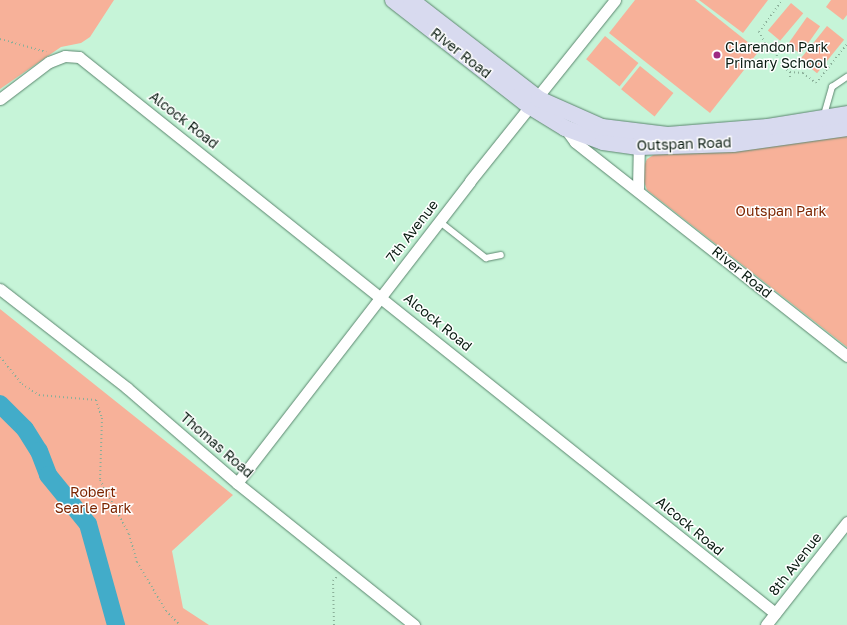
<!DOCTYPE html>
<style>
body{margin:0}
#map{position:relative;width:847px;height:625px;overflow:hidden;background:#c6f4d8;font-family:"Golos Text",sans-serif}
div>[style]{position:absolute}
.green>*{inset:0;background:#f7b199;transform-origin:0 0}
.river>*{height:18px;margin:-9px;padding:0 9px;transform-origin:9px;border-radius:9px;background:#42acc9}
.path>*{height:2px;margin-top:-1px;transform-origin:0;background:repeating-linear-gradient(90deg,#8aaf99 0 1px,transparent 0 4px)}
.roads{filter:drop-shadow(0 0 1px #5b866e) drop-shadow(0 0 1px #5b866e)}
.service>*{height:5.5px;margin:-2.75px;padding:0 2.75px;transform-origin:2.75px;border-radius:2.75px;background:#fff}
.minor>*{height:11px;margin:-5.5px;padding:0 5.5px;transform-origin:5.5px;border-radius:5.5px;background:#fff}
.secondary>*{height:16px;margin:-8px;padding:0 8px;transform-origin:8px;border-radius:8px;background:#d8daef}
.dots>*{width:11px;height:11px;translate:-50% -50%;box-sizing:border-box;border:2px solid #fff;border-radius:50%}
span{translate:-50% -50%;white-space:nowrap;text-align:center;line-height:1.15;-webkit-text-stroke:3px #fff;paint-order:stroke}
.poi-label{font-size:14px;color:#091b11}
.left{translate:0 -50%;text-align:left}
.street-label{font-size:14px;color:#091b11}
.park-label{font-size:14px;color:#7c2500}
</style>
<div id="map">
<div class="green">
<i style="clip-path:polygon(0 0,114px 0,90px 37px,81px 43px,61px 47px,0 89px)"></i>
<i style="clip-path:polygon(635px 0,695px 0,759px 51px,710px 113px,609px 33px)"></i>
<i style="clip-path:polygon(699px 0,768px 0,743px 33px)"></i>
<i style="clip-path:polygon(831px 0,847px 0,847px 15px,843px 20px,826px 7px)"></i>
<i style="left:791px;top:3px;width:16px;height:36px;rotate:40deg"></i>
<i style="left:807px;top:17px;width:16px;height:34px;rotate:35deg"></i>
<i style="left:827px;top:26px;width:22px;height:43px;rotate:39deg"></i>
<i style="left:605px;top:36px;width:43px;height:30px;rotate:39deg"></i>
<i style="left:640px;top:66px;width:43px;height:30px;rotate:39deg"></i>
<i style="clip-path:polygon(847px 134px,847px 347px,647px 190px,641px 173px,647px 159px,655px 154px)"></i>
<i style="clip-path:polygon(0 309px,233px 495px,172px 551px,183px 608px,209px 625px,0 625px)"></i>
</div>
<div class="river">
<i style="left:0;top:404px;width:35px;rotate:45deg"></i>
<i style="left:25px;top:429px;width:26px;rotate:58deg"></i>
<i style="left:39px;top:451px;width:26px;rotate:69deg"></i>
<i style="left:48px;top:475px;width:63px;rotate:50.8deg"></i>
<i style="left:88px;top:524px;width:105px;rotate:74.5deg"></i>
</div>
<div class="path">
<i style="left:0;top:39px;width:48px;rotate:15.8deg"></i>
<i style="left:778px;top:60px;width:8px;rotate:-104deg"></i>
<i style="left:776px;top:52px;width:7px;rotate:-164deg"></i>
<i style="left:769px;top:50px;width:21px;rotate:-119deg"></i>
<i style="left:759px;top:32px;width:39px;rotate:-54deg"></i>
<i style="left:780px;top:65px;width:12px;rotate:35deg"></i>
<i style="left:790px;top:72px;width:13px;rotate:4deg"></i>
<i style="left:803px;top:73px;width:16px;rotate:38deg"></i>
<i style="left:816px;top:83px;width:50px;rotate:-51.5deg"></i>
<i style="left:790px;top:77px;width:5px;rotate:-90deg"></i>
<i style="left:0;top:357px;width:35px;rotate:51deg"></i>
<i style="left:22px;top:384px;width:20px;rotate:33deg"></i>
<i style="left:39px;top:395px;width:57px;rotate:5deg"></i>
<i style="left:96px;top:400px;width:19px;rotate:72deg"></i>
<i style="left:102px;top:418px;width:62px;rotate:91.8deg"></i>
<i style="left:100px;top:480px;width:61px;rotate:61.8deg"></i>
<i style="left:129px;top:534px;width:29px;rotate:74deg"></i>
<i style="left:137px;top:562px;width:57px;rotate:59.4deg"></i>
<i style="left:166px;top:611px;width:20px;rotate:45deg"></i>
<i style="left:334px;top:625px;width:44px;rotate:-91.3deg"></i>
<i style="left:333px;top:581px;width:6px;rotate:-51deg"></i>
</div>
<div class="roads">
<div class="service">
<i style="left:824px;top:115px;width:29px;rotate:-74deg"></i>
<i style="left:832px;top:87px;width:18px;rotate:-34deg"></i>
<i style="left:439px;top:221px;width:60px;rotate:38.2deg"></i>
<i style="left:486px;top:258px;width:15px;rotate:-11deg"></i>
</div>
<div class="minor">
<i style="left:0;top:99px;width:61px;rotate:-37.1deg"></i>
<i style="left:49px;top:62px;width:17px;rotate:-21deg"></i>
<i style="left:65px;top:56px;width:14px;rotate:4deg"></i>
<i style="left:79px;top:57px;width:891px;rotate:38.62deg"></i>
<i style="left:565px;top:128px;width:17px;rotate:54deg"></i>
<i style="left:575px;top:142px;width:346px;rotate:38.2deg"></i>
<i style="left:638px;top:188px;width:48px;rotate:-88.8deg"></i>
<i style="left:0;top:289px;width:161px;rotate:37.9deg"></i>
<i style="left:127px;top:388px;width:145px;rotate:40.8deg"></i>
<i style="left:237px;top:483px;width:227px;rotate:38.7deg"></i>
<i style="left:237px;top:483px;width:381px;rotate:-52.3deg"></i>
<i style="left:470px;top:181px;width:232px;rotate:-51.3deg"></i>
<i style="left:766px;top:625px;width:131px;rotate:-51.8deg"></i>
</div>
<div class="secondary">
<i style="left:393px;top:0;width:172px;rotate:37.9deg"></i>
<i style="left:529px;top:106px;width:42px;rotate:31.4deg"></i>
<i style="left:565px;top:128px;width:40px;rotate:20.2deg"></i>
<i style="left:603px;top:142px;width:36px;rotate:8deg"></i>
<i style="left:639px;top:147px;width:94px;rotate:-1.8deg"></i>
<i style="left:733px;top:144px;width:115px;rotate:-8deg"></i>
<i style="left:411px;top:0;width:162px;rotate:37.7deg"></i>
<i style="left:539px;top:99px;width:69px;rotate:24deg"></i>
<i style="left:602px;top:127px;width:66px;rotate:6.9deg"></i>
<i style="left:668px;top:135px;width:100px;rotate:-4.6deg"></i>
<i style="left:768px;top:127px;width:80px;rotate:-9.3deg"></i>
</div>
</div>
<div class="dots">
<i style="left:717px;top:55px;background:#9e2983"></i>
</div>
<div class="poi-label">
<span class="left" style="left:725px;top:55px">Clarendon Park<br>Primary School</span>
</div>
<div class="street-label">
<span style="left:461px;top:53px;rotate:38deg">River Road</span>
<span style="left:184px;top:120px;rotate:38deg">Alcock Road</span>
<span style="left:684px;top:144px;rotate:-2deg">Outspan Road</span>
<span style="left:412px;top:231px;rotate:-52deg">7th Avenue</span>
<span style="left:742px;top:272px;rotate:39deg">River Road</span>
<span style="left:438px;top:322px;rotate:39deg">Alcock Road</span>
<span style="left:217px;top:445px;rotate:41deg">Thomas Road</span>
<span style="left:690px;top:526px;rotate:40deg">Alcock Road</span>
<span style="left:795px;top:564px;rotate:-52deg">8th Avenue</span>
</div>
<div class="park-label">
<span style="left:781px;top:211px">Outspan Park</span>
<span style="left:93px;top:500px">Robert<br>Searle Park</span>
</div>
</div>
